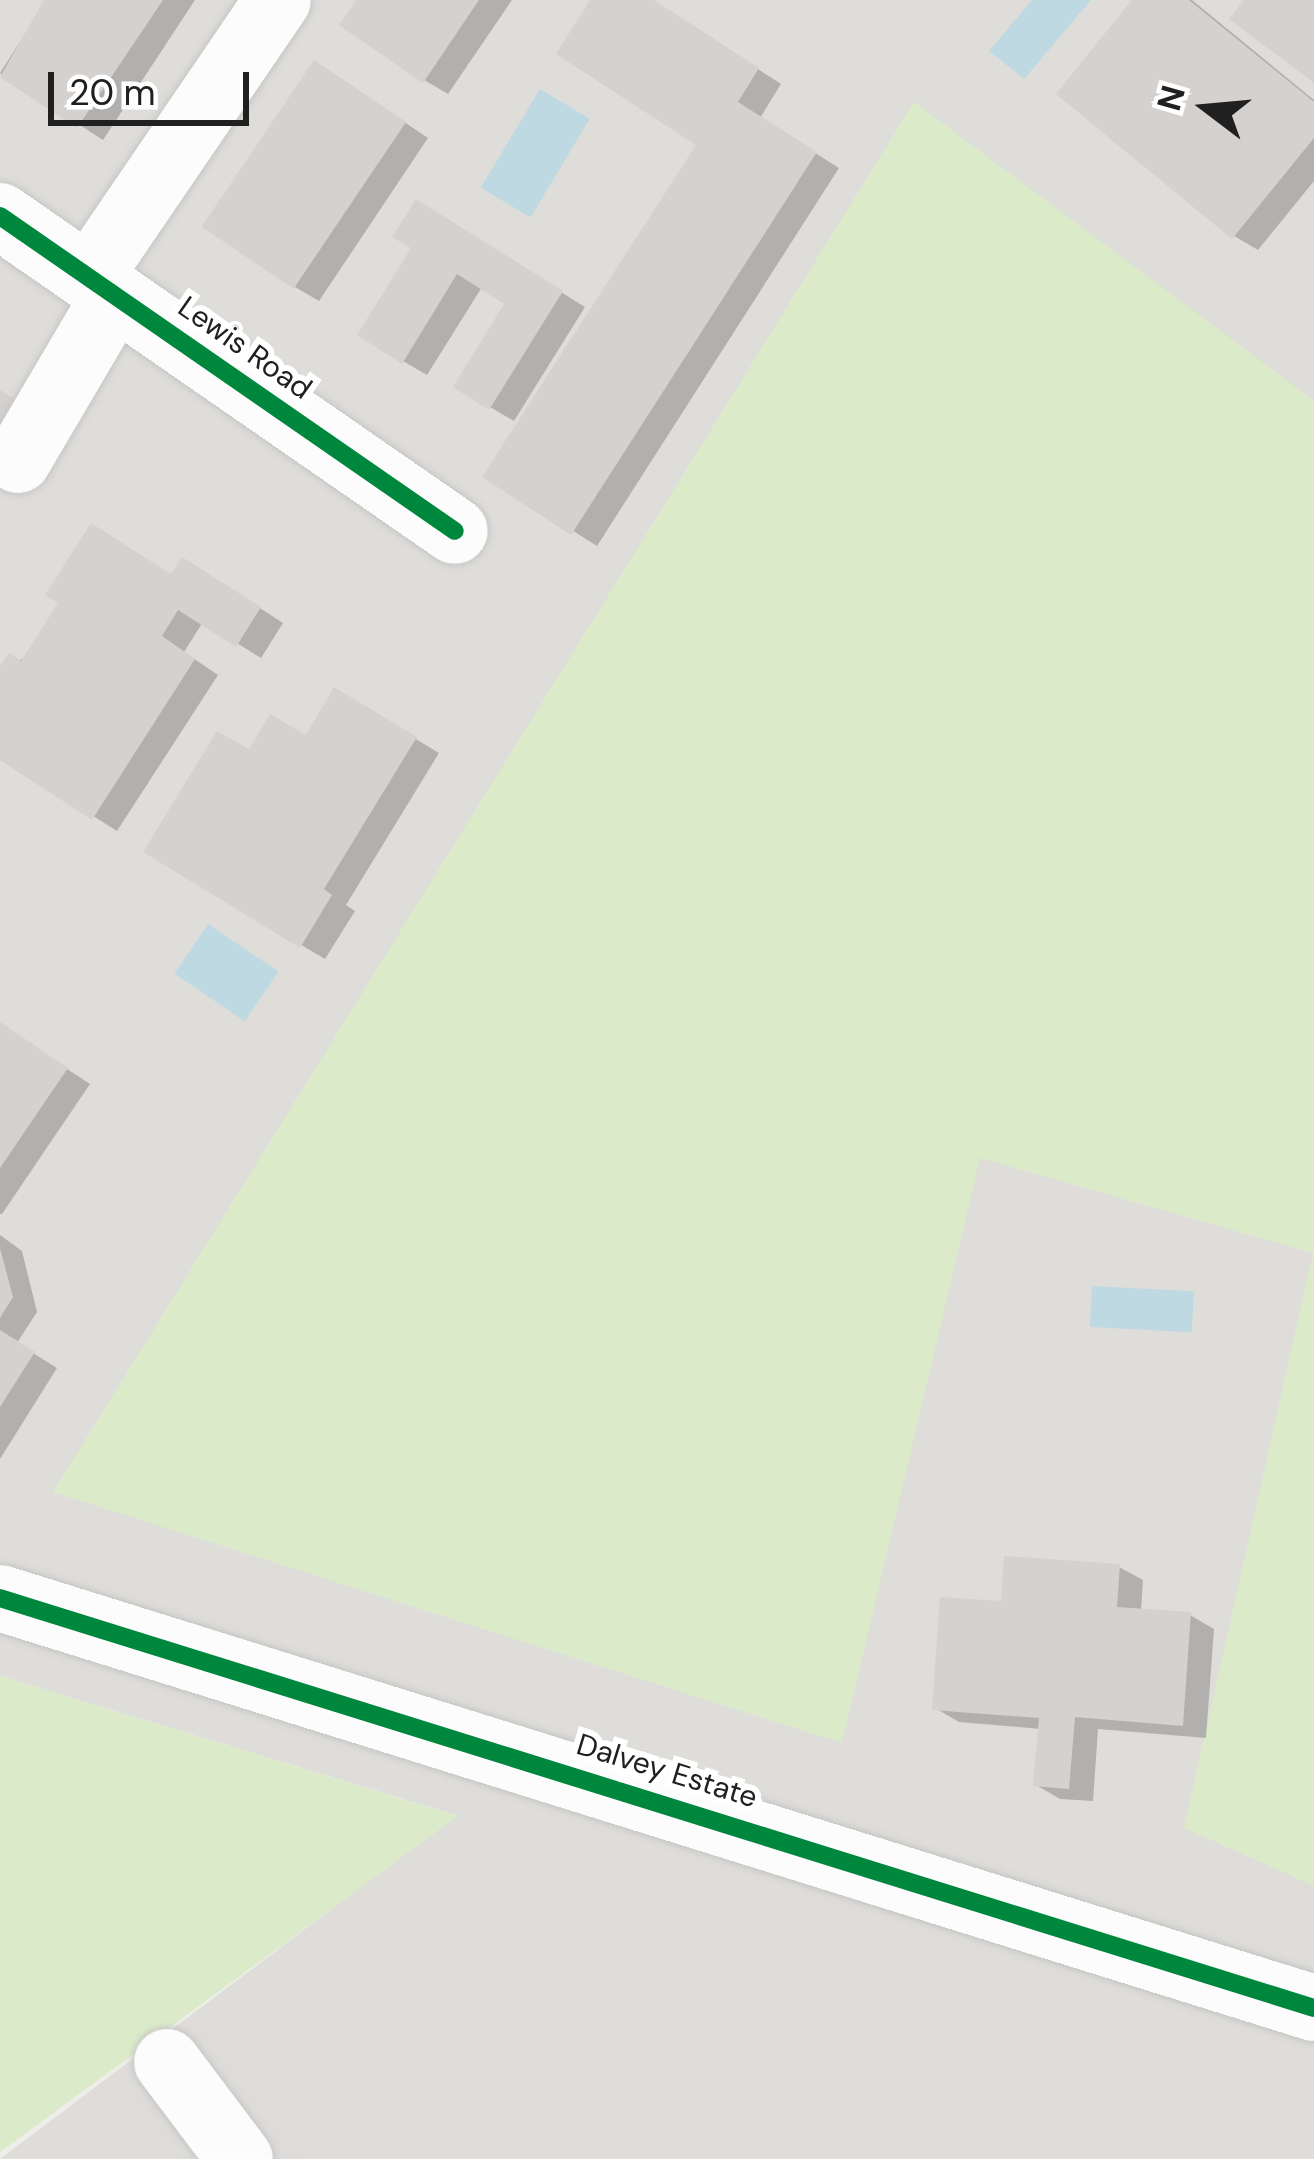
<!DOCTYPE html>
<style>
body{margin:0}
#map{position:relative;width:1314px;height:2159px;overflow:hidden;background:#efede9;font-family:"DM Sans",sans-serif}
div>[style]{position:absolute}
.residential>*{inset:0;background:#deddda}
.religious>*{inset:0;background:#dddcda}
.grass>*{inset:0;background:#dbebc9}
.water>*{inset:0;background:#bed9e1;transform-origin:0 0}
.shadow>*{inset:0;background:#0003}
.building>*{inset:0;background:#d4d1ce;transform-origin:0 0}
.roads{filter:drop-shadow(0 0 3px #c7c6c5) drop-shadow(0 0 3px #c7c6c5)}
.minor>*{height:66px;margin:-33px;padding:0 33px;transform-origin:33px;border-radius:33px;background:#fdfcfc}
.cycleway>*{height:18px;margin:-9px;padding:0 9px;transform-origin:9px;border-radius:9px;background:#00873e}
span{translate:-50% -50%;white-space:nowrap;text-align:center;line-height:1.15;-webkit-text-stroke:12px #fff;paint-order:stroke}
.street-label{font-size:30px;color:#202020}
.north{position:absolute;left:1146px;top:48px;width:120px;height:120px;-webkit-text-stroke:9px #fff;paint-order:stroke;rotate:286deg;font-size:33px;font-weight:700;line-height:48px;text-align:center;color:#202020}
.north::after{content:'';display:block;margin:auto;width:42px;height:54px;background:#202020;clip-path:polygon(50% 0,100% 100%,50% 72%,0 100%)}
.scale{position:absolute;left:48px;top:72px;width:201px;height:54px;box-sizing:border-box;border:6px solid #202020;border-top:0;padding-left:15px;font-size:36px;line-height:42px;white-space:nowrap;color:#202020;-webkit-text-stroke:9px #fff;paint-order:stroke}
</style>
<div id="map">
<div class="residential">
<i style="clip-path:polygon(0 0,1314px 0,1314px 2159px,0 2159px,456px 1815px,0 1676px)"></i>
</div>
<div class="religious">
<i style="clip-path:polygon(207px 2017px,309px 2159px,178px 2159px,121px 2080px)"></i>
</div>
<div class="grass">
<i style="clip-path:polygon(914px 102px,1314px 401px,1314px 1886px,1184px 1828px,1313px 1253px,980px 1158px,842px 1743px,53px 1492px)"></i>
<i style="clip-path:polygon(0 1676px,458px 1816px,0 2152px)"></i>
</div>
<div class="water">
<i style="clip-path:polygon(1032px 0,1091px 0,1024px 79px,989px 51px)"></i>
<i style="left:540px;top:89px;width:58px;height:115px;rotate:31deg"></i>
<i style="left:208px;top:924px;width:85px;height:60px;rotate:34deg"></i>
<i style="left:1092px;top:1286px;width:102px;height:41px;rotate:3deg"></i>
</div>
<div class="shadow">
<i style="clip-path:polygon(47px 0,195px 0,103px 140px,0 73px)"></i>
<i style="clip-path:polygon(360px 0,512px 0,448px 94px,424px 80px)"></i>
<i style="clip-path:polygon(594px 0,651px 0,781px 84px,760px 118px,839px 168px,597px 546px,486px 476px,700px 144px)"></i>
<i style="clip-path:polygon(1136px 0,1192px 0,1314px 100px,1314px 181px,1258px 250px,1234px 236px)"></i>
<i style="clip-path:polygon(339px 78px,428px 138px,319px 301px,295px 287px)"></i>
<i style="clip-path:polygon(441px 217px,585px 307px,514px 421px,490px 407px,508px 303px,482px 287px,427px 375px,403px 361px,415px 247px)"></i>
<i style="clip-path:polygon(207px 574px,283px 623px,261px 658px,203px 622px,184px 652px,218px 675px,117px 831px,0 757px,0 671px,173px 577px)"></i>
<i style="clip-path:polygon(336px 691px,439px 753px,346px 905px,355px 911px,325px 959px,301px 945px,250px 753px,305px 738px)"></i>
<i style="clip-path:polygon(0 1025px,90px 1084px,2px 1214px,0 1214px)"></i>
<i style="clip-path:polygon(0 1235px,22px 1251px,37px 1312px,17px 1343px,57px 1368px,0 1459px)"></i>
<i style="clip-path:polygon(1119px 1567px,1143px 1580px,1141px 1611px,1190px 1615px,1214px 1629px,1206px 1738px,1098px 1729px,1093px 1801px,1060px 1799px,1036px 1785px,1041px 1729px,959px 1722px,935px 1708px,1004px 1604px)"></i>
</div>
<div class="building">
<i style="clip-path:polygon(44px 0,163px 0,77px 128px,0 77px)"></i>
<i style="clip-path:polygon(356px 0,479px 0,423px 83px,339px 25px)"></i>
<i style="clip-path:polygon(590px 0,654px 0,759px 68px,738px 102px,817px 152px,571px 535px,482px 477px,696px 145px,556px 54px)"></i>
<i style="clip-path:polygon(1132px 0,1189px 0,1314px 102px,1314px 138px,1232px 239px,1056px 94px)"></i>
<i style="clip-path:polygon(1244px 0,1314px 0,1314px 83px,1229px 19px)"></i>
<i style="left:314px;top:60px;width:111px;height:201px;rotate:34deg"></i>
<i style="clip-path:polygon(416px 199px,563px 291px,489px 410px,453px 387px,504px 304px,457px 274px,402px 364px,357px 335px,411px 248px,392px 237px)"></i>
<i style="clip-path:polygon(0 390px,19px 402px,0 435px)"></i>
<i style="clip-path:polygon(91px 523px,171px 574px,182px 557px,261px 607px,236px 647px,178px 610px,162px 636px,195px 659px,92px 820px,0 760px,0 666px,9px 653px,21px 661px,58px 603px,45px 595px)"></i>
<i style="clip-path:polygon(334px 687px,417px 737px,324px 889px,332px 895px,300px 948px,143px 852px,217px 731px,249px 749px,270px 714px,306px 735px)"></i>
<i style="clip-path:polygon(0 1022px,68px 1068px,0 1168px)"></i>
<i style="clip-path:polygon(0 1248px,13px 1297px,0 1318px)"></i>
<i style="clip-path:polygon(0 1330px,35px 1352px,0 1407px)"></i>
<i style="clip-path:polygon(1004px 1556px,1120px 1564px,1117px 1607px,1191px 1612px,1183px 1726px,1075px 1717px,1069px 1789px,1033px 1786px,1039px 1718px,932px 1710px,940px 1597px,1001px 1601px)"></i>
</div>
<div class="roads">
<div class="minor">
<i style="left:0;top:216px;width:553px;rotate:34.7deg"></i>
<i style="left:89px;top:277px;width:335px;rotate:-55.7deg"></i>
<i style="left:18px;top:460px;width:191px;rotate:-59.5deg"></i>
<i style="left:0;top:1598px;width:1376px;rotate:17.33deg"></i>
<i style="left:167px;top:2062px;width:121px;rotate:53deg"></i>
</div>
</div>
<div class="cycleway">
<i style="left:0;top:216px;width:553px;rotate:34.7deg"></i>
<i style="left:0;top:1598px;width:1376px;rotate:17.33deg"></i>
</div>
<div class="street-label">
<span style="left:245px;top:348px;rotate:35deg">Lewis Road</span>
<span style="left:667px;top:1771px;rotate:17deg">Dalvey Estate</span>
</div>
<div class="north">N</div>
<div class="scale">20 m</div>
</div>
